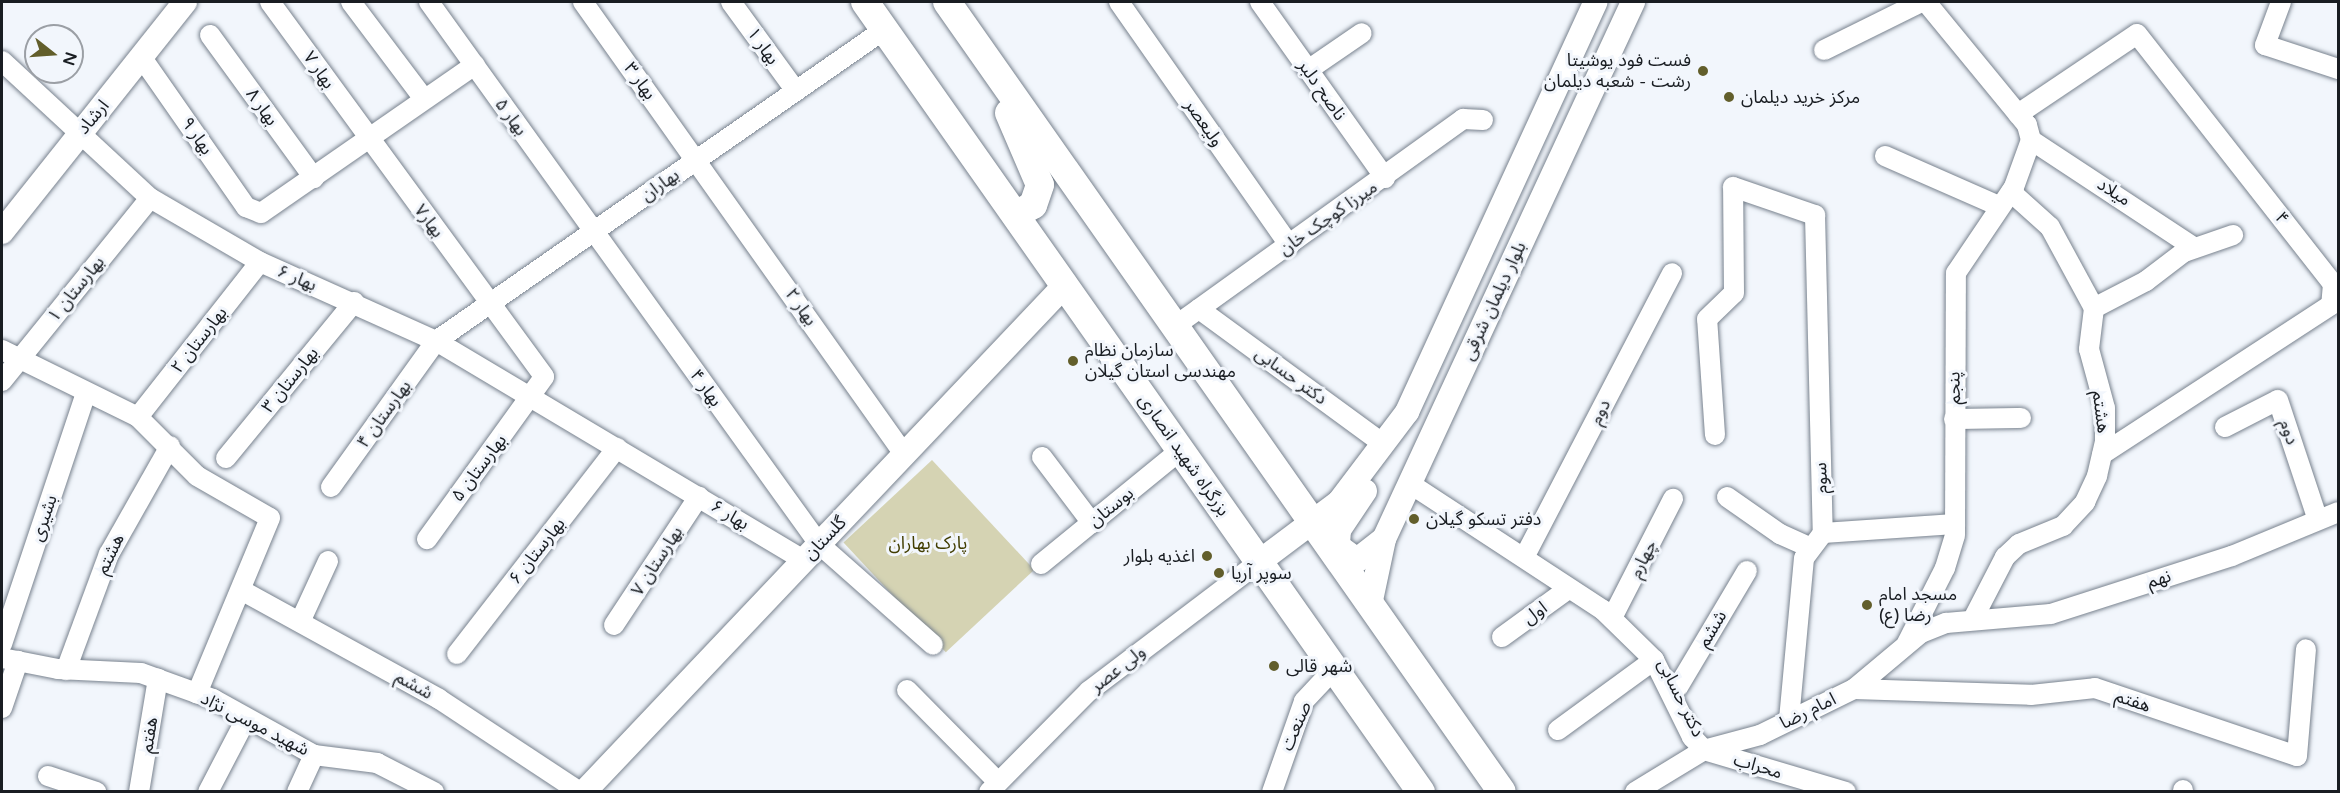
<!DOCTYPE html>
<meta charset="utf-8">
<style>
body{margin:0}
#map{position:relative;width:2340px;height:793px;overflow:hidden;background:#f2f6fc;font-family:"Varela Round","Noto Sans Arabic",sans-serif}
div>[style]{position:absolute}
.green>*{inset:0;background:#d5d3b3;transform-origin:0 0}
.roads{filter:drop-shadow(0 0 2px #78828e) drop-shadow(0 0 2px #78828e)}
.minor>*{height:20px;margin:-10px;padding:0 10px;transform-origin:10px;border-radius:10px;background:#fff}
.major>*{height:24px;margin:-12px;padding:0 12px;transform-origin:12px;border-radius:12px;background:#fff}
.highway>*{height:28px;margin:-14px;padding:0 14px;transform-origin:14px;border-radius:14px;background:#fff}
.dots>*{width:16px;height:16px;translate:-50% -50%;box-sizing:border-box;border:3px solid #f2f6fc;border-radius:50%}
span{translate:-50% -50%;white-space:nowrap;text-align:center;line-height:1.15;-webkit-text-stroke:6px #f2f6fc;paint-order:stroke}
.street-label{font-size:18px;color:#191d22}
.poi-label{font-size:18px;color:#191d22}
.right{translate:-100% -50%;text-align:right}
.left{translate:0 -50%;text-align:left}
.park-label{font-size:18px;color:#413d00}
.frame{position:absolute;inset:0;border:3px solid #191d22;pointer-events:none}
.north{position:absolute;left:24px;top:24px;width:60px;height:60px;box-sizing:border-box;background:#f2f6fc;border:2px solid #9b9fa5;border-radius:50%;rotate:107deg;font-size:16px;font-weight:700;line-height:24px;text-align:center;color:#191d22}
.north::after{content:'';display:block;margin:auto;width:21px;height:27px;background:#625e2b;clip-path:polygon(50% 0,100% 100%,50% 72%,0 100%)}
</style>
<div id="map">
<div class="green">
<i style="left:932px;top:460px;width:150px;height:121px;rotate:47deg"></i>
</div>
<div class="roads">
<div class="minor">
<i style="left:270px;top:2px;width:464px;rotate:53.8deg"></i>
<i style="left:544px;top:377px;width:200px;rotate:125.8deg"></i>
<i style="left:351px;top:2px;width:121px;rotate:53deg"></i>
<i style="left:429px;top:2px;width:668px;rotate:54.26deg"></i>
<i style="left:819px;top:544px;width:152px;rotate:41.5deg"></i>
<i style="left:583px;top:2px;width:554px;rotate:54.62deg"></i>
<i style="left:731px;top:2px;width:110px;rotate:53.9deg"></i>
<i style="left:1119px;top:2px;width:297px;rotate:55deg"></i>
<i style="left:1260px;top:2px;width:216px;rotate:54.6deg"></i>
<i style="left:2281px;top:2px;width:46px;rotate:110.4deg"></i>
<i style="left:2265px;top:45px;width:77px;rotate:18.2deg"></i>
<i style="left:210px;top:35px;width:177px;rotate:54deg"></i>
<i style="left:1824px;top:50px;width:108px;rotate:-26.3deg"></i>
<i style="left:142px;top:58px;width:182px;rotate:55.1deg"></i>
<i style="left:246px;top:207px;width:16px;rotate:22deg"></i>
<i style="left:261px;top:213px;width:260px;rotate:-34.7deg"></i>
<i style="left:2px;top:61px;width:202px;rotate:42.8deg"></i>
<i style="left:150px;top:198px;width:127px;rotate:30.2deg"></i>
<i style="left:260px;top:262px;width:193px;rotate:24.2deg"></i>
<i style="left:436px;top:341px;width:428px;rotate:30.8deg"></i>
<i style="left:1308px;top:70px;width:65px;rotate:-34.4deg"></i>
<i style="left:2018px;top:114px;width:143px;rotate:-33.9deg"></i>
<i style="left:2137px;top:34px;width:318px;rotate:51.9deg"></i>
<i style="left:2333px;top:284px;width:21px;rotate:95deg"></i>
<i style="left:2331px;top:305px;width:273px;rotate:146.9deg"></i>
<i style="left:2031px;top:140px;width:196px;rotate:33.4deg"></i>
<i style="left:1885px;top:156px;width:124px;rotate:23.7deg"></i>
<i style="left:2011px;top:192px;width:52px;rotate:41.9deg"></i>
<i style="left:2050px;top:227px;width:92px;rotate:61.5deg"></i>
<i style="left:1199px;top:309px;width:227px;rotate:36.2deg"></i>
<i style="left:1175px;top:326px;width:355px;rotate:-35.7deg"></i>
<i style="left:1463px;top:119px;width:20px;rotate:3deg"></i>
<i style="left:2px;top:350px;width:152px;rotate:26.2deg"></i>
<i style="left:138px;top:417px;width:83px;rotate:45deg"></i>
<i style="left:197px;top:476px;width:84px;rotate:29.9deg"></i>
<i style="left:270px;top:518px;width:190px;rotate:112.6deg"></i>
<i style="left:2px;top:381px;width:235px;rotate:-51deg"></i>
<i style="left:138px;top:417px;width:197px;rotate:-51.8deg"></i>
<i style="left:1954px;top:419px;width:67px;rotate:-0.9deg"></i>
<i style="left:2225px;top:427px;width:59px;rotate:-27deg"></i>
<i style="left:2278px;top:400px;width:126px;rotate:71.6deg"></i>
<i style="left:1715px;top:435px;width:116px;rotate:-93.9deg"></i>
<i style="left:1707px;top:319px;width:37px;rotate:-44deg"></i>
<i style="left:1734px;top:293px;width:106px;rotate:-90.5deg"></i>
<i style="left:1733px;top:187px;width:87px;rotate:18.9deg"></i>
<i style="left:1815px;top:215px;width:318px;rotate:88.6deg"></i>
<i style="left:1823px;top:533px;width:31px;rotate:127deg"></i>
<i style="left:1804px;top:558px;width:163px;rotate:95.3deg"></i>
<i style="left:1042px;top:457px;width:83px;rotate:52.9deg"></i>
<i style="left:226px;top:458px;width:202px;rotate:-50.6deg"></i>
<i style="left:1409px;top:483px;width:232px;rotate:33.2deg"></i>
<i style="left:1603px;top:610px;width:71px;rotate:44.4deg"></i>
<i style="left:1654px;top:660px;width:86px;rotate:63.7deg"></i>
<i style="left:1692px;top:737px;width:18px;rotate:47deg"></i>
<i style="left:1704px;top:750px;width:148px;rotate:16.5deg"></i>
<i style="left:331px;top:487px;width:180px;rotate:-54.3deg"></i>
<i style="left:436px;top:341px;width:547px;rotate:-34.79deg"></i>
<i style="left:1727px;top:497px;width:65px;rotate:34.9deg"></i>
<i style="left:1780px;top:534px;width:32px;rotate:24deg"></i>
<i style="left:1823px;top:533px;width:132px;rotate:-3.9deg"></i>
<i style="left:1528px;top:550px;width:312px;rotate:-62.5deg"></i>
<i style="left:1041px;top:564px;width:181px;rotate:-39.2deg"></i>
<i style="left:241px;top:590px;width:226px;rotate:28.8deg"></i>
<i style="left:439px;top:699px;width:169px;rotate:33.4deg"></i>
<i style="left:1612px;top:618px;width:134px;rotate:-62.9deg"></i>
<i style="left:1973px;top:619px;width:70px;rotate:-62.7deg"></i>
<i style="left:2005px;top:557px;width:19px;rotate:-43deg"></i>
<i style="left:2019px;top:544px;width:48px;rotate:-22.2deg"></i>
<i style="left:2063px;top:526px;width:33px;rotate:-47deg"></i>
<i style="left:2085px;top:502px;width:29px;rotate:-65deg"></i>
<i style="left:2097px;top:476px;width:36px;rotate:-77deg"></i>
<i style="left:2105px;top:441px;width:33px;rotate:-90deg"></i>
<i style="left:2105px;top:408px;width:61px;rotate:-105.2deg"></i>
<i style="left:2089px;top:349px;width:41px;rotate:-83deg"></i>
<i style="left:2094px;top:308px;width:59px;rotate:-27.4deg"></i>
<i style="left:2146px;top:281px;width:48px;rotate:-37.3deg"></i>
<i style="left:2184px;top:252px;width:52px;rotate:-19.1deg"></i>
<i style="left:300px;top:622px;width:67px;rotate:-65.3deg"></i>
<i style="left:614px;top:625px;width:154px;rotate:-56.6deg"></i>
<i style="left:1502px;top:637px;width:82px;rotate:-36deg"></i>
<i style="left:1907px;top:643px;width:84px;rotate:-63.1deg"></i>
<i style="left:1945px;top:568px;width:34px;rotate:-73deg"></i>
<i style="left:1955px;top:535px;width:262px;rotate:-89.8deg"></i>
<i style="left:1956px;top:273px;width:104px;rotate:-56deg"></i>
<i style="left:2014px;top:187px;width:50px;rotate:-70.1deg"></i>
<i style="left:2031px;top:140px;width:16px;rotate:-105deg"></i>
<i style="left:2027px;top:125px;width:159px;rotate:-129.4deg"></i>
<i style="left:2px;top:644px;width:265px;rotate:-71.5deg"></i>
<i style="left:457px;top:654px;width:261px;rotate:-52.2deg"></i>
<i style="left:2px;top:658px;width:57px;rotate:11.1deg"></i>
<i style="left:58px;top:669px;width:83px;rotate:2.8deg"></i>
<i style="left:141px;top:673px;width:77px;rotate:19.9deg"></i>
<i style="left:213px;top:699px;width:115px;rotate:29deg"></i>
<i style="left:314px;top:755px;width:64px;rotate:7.2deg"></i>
<i style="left:377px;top:763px;width:64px;rotate:27deg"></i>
<i style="left:66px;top:670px;width:124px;rotate:-69.7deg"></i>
<i style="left:109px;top:554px;width:124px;rotate:-60.5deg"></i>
<i style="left:1678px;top:687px;width:135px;rotate:-59.3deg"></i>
<i style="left:1854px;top:689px;width:177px;rotate:1.9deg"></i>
<i style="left:2031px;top:695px;width:64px;rotate:-6.2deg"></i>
<i style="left:2095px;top:688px;width:213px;rotate:18.6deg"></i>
<i style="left:2297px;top:756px;width:107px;rotate:-85.2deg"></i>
<i style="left:907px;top:690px;width:129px;rotate:45.3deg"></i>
<i style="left:2px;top:708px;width:50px;rotate:-71.2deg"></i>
<i style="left:1558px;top:730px;width:119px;rotate:-36.1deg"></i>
<i style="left:48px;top:776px;width:51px;rotate:18.4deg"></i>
<i style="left:139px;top:792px;width:115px;rotate:-80.5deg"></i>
<i style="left:208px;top:792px;width:82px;rotate:-62.5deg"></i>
<i style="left:297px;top:792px;width:41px;rotate:-65.3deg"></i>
<i style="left:989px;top:792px;width:142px;rotate:-45.3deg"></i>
<i style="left:1089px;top:691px;width:213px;rotate:-37.2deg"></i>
<i style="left:1272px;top:792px;width:96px;rotate:-70.6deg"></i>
<i style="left:1304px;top:701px;width:44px;rotate:-46.8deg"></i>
<i style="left:1635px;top:792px;width:81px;rotate:-31.3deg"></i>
<i style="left:1704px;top:750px;width:58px;rotate:-15deg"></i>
<i style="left:1760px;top:735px;width:105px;rotate:-26.1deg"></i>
<i style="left:1854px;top:689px;width:87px;rotate:-39.9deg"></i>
<i style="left:1921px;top:633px;width:27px;rotate:-22deg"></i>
<i style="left:1946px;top:623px;width:105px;rotate:-4.9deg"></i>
<i style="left:2051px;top:614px;width:190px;rotate:-17.8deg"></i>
<i style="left:2232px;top:556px;width:115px;rotate:-22.5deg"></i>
<i style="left:2183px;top:792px;width:2px;rotate:-90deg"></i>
</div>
<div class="major">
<i style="left:2px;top:232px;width:294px;rotate:-51.5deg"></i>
<i style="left:1365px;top:491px;width:47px;rotate:123.7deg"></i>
<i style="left:1339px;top:530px;width:16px;rotate:94deg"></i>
<i style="left:1338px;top:546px;width:24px;rotate:36deg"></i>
<i style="left:1357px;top:560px;width:34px;rotate:-38deg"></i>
<i style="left:1259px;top:562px;width:100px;rotate:-36.9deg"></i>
<i style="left:1339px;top:502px;width:113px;rotate:-52.9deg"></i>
<i style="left:1407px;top:412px;width:451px;rotate:-65.3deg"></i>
<i style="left:1370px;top:605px;width:67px;rotate:-78deg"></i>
<i style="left:1384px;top:539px;width:592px;rotate:-65.12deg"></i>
<i style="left:584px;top:792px;width:699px;rotate:-46.51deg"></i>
</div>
<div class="highway">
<i style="left:865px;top:2px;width:966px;rotate:54.86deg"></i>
<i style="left:947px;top:2px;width:965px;rotate:54.91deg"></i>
<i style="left:1009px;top:113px;width:78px;rotate:66.7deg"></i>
<i style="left:1040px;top:185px;width:21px;rotate:109deg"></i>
<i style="left:1033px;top:205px;width:20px;rotate:150deg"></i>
</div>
</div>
<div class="dots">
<i style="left:1703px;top:71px;background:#625e2b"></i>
<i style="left:1729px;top:97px;background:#625e2b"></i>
<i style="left:1073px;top:361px;background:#625e2b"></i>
<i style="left:1414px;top:519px;background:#625e2b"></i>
<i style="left:1207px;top:556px;background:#625e2b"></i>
<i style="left:1219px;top:573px;background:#625e2b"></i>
<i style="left:1867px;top:605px;background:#625e2b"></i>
<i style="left:1274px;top:666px;background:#625e2b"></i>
</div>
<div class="street-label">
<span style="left:763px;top:46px;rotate:54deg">بهار ۱</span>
<span style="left:319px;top:70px;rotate:55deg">بهار ۷</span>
<span style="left:640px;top:81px;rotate:54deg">بهار ۳</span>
<span style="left:1322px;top:90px;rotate:55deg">ناصح دلبر</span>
<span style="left:262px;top:107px;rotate:54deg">بهار ۸</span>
<span style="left:93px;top:117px;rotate:-50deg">ارشاد</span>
<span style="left:511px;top:117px;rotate:54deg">بهار ۵</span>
<span style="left:1204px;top:123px;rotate:55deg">ولیعصر</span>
<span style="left:197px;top:136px;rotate:55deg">بهار ۹</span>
<span style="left:660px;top:185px;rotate:-35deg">بهاران</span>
<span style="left:2114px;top:192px;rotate:33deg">میلاد</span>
<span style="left:1328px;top:218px;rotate:-35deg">میرزا کوچک خان</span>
<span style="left:2282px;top:218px;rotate:52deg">۴</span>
<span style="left:429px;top:221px;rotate:53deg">بهار۷</span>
<span style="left:297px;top:278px;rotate:23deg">بهار ۶</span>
<span style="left:76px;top:289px;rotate:-51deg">بهارستان ۱</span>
<span style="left:1494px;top:301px;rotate:-65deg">بلوار دیلمان شرقی</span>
<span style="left:801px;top:307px;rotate:55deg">بهار ۲</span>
<span style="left:199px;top:340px;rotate:-52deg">بهارستان ۲</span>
<span style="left:1291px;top:376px;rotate:36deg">دکتر حسابی</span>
<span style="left:290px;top:380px;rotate:-51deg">بهارستان ۳</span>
<span style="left:706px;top:388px;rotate:54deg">بهار ۴</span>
<span style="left:1954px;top:388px;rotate:-91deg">پنجم</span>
<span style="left:1600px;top:412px;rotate:-63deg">دوم</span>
<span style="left:2101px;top:412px;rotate:83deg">هشتم</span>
<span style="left:384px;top:414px;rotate:-54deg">بهارستان ۴</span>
<span style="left:2289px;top:432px;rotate:72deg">دوم</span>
<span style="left:1184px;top:455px;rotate:55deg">بزرگراه شهید انصاری</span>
<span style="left:479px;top:468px;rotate:-53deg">بهارستان ۵</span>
<span style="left:1821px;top:478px;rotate:-92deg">سوم</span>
<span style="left:1111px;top:507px;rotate:-39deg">بوستان</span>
<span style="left:730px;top:515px;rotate:31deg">بهار ۶</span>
<span style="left:44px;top:518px;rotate:-71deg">بشیری</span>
<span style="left:825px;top:538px;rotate:-46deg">گلستان</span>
<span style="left:537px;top:551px;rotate:-52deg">بهارستان ۶</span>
<span style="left:110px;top:554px;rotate:-64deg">هشتم</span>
<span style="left:1643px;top:559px;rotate:-63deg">چهارم</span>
<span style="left:657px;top:561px;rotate:-57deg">بهارستان ۷</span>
<span style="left:2159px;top:579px;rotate:-18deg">نهم</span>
<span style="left:1535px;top:613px;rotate:-36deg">اول</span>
<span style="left:1712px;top:629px;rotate:-59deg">ششم</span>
<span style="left:1118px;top:669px;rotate:-38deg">ولی عصر</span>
<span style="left:414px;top:685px;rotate:29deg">ششم</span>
<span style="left:1681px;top:698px;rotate:64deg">دکتر حسابی</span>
<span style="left:2133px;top:701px;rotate:19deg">هفتم</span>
<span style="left:1808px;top:711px;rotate:-26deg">امام رضا</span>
<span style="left:255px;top:724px;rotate:27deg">شهید موسی نژاد</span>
<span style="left:1296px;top:726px;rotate:-67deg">صنعت</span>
<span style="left:149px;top:735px;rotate:-81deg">هفتم</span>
<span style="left:1758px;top:766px;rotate:17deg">محراب</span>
</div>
<div class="poi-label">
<span class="right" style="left:1691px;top:71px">فست فود یوشیتا<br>رشت - شعبه دیلمان</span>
<span class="left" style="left:1741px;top:97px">مرکز خرید دیلمان</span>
<span class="left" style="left:1085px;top:361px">سازمان نظام<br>مهندسی استان گیلان</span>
<span class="left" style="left:1426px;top:519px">دفتر تسکو گیلان</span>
<span class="right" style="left:1195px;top:556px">اغذیه بلوار</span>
<span class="left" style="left:1231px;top:573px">سوپر آریا</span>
<span class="left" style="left:1879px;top:605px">مسجد امام<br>رضا (ع)</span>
<span class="left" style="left:1286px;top:666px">شهر قالی</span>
</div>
<div class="park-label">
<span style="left:928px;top:543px">پارک بهاران</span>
</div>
<div class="frame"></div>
<div class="north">N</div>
</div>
